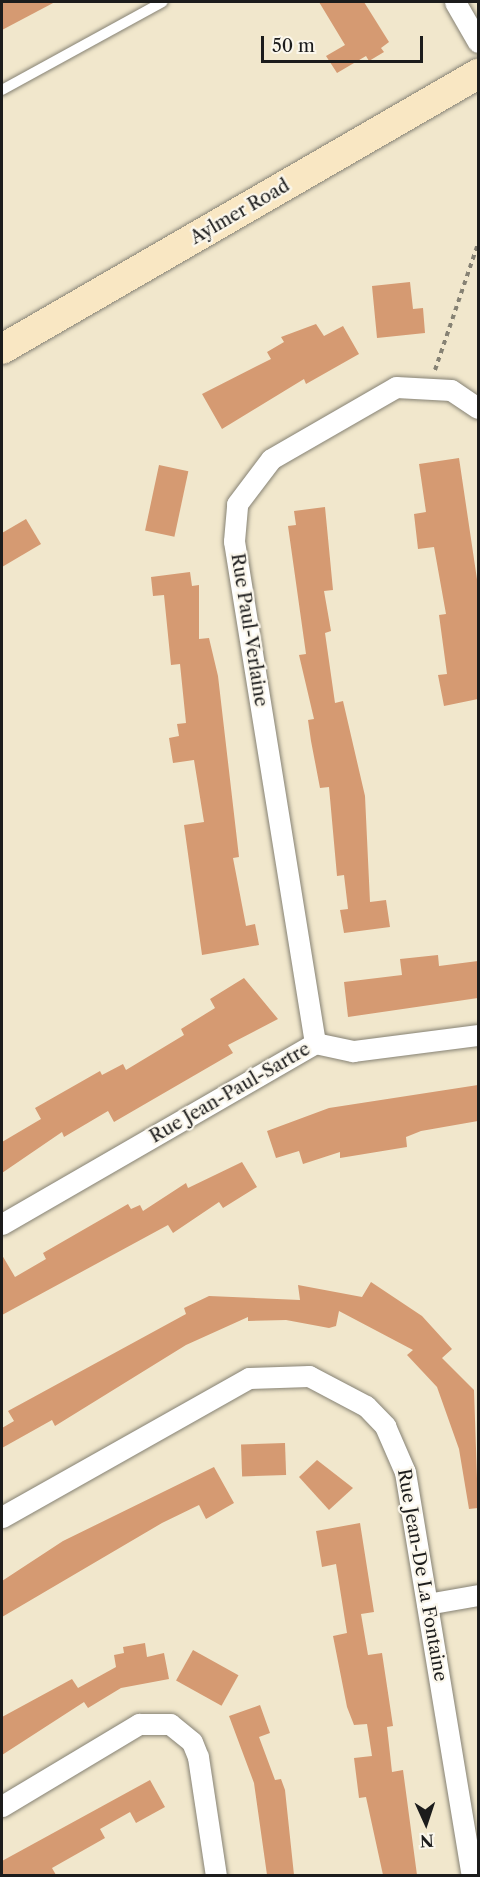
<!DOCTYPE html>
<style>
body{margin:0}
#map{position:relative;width:480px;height:1877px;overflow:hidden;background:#f1e7cc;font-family:"Libre Caslon Text",serif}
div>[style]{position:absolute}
.building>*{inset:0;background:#d59a72;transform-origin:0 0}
.path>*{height:4px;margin-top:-2px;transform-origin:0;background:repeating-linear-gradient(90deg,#868274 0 4.5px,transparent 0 9px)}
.roads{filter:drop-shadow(0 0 2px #868274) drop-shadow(0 0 2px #868274)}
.service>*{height:10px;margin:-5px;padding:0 5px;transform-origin:5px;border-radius:5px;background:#fff}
.minor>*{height:21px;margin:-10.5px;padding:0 10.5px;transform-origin:10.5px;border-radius:10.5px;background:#fff}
.secondary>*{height:30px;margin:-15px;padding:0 15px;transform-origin:15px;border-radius:15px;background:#f9e7c3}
span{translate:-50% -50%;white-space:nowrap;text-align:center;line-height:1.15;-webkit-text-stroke:4.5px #fbf7ec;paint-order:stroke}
.street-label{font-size:18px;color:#1c1c1c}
.frame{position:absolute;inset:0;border:3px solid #1c1c1c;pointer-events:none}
.north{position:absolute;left:396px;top:1793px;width:60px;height:60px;-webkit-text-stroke:4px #fbf7ec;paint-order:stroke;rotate:177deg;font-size:16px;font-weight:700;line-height:24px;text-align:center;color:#1c1c1c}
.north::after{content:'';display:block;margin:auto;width:21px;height:27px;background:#1c1c1c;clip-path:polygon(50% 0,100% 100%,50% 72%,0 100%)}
.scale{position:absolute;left:261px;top:36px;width:162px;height:27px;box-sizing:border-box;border:3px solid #1c1c1c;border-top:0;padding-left:8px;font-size:18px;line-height:21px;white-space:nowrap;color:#1c1c1c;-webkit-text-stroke:4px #fbf7ec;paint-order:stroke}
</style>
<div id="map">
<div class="building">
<i style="clip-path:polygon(2px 2px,55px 2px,2px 30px)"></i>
<i style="clip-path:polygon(319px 2px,364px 2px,389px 42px,381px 48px,384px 52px,369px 61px,366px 56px,337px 73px,326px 56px,345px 45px)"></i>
<i style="clip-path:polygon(410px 282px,413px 309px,423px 308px,425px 333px,377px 338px,372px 286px)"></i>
<i style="clip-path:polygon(316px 324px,324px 336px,343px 326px,359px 354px,306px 384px,304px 379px,222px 429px,202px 394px,271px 359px,267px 352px,284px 342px,281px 337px)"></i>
<i style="clip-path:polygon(459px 458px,478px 586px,478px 699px,444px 706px,438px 675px,447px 674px,439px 615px,446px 614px,434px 547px,418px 549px,414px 514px,426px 512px,419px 464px)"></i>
<i style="left:159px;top:465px;width:30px;height:67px;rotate:12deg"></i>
<i style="clip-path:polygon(325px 507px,333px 590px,324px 591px,331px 631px,325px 633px,335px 703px,343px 701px,365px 796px,370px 902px,386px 900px,390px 927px,344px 933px,340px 910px,348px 909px,344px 875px,337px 876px,329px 787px,320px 788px,311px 741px,308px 720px,314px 719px,299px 655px,306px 654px,288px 526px,296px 525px,294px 511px)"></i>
<i style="clip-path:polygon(26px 519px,41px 544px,2px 567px,2px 533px)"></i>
<i style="clip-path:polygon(190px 572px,192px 586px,199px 585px,199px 639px,209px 638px,218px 676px,239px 857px,233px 858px,246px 926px,255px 924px,259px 945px,202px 955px,184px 825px,204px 822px,194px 760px,173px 763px,169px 738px,179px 736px,177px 724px,186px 723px,180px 664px,171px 665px,164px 595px,153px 596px,151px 577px)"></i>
<i style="clip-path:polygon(438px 955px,439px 966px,478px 961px,478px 998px,348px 1017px,344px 982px,402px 975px,400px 959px)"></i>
<i style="clip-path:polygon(244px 978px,278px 1019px,228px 1045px,233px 1053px,114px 1122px,108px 1111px,64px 1137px,62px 1132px,2px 1173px,2px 1142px,41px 1119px,35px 1108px,100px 1071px,102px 1075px,123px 1064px,126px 1070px,184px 1035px,181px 1029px,215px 1008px,210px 999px)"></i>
<i style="clip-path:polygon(478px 1085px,478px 1121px,421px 1131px,406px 1137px,407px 1147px,340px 1158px,340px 1152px,303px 1164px,299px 1151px,276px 1158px,267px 1131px,329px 1108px)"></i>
<i style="clip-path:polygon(242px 1162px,257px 1187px,223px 1208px,219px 1202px,173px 1233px,168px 1225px,2px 1315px,2px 1255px,15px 1277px,46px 1259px,43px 1253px,128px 1204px,131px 1209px,140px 1205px,143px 1211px,186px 1183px,188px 1188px)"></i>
<i style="clip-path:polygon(371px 1282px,422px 1316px,452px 1349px,442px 1358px,474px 1390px,478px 1508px,469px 1509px,459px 1449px,437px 1387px,407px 1355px,413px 1350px,339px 1311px,336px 1326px,329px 1328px,286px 1320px,248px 1321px,248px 1317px,186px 1345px,55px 1426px,52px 1420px,2px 1448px,2px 1428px,14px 1421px,8px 1411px,186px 1314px,184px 1308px,209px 1296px,300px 1300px,298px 1285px,362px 1297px)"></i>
<i style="left:285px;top:1443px;width:32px;height:44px;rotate:88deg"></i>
<i style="clip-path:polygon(317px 1460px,353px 1488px,329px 1510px,299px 1477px)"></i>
<i style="clip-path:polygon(214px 1467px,234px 1503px,206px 1519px,199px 1505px,162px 1523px,2px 1617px,2px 1581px,63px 1541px)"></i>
<i style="clip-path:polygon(360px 1523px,374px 1612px,361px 1614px,368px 1655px,382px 1653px,393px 1726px,387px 1727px,392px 1772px,403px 1770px,417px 1875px,383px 1875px,366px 1797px,359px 1798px,354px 1758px,372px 1756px,367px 1724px,354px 1725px,347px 1707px,333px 1636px,347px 1633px,336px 1564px,322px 1567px,316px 1531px)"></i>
<i style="clip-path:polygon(145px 1643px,147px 1657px,164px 1653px,169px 1679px,121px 1688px,88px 1708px,84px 1702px,2px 1755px,2px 1717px,72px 1679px,78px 1688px,116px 1667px,114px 1655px,124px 1653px,123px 1647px)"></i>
<i style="left:193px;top:1650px;width:52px;height:35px;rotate:29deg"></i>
<i style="clip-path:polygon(260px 1705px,270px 1733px,259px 1737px,275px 1780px,281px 1779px,285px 1790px,294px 1875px,267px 1875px,254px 1783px,229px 1716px)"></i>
<i style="clip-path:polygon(150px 1780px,165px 1807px,136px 1823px,130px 1812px,100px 1829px,105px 1838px,52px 1868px,56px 1875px,2px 1875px,2px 1861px)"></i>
</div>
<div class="path">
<i style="left:435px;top:370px;width:133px;rotate:-71.2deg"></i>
</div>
<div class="roads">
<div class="service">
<i style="left:2px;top:90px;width:183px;rotate:-28.7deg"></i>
</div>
<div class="minor">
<i style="left:455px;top:2px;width:46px;rotate:60.1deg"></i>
<i style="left:315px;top:1043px;width:508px;rotate:-99.17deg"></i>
<i style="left:234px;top:541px;width:37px;rotate:-85deg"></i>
<i style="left:237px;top:504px;width:56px;rotate:-52.9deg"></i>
<i style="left:271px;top:459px;width:144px;rotate:-29.9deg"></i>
<i style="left:396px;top:387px;width:55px;rotate:3.1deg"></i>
<i style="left:451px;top:390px;width:32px;rotate:34deg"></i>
<i style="left:2px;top:1224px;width:362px;rotate:-30deg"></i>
<i style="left:315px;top:1043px;width:39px;rotate:12deg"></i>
<i style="left:353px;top:1051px;width:126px;rotate:-7.3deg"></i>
<i style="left:2px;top:1517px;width:283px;rotate:-29.4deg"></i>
<i style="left:249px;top:1378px;width:60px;rotate:-1.9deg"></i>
<i style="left:309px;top:1376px;width:64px;rotate:27.8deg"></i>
<i style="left:366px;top:1406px;width:28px;rotate:46deg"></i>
<i style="left:385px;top:1426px;width:50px;rotate:66.5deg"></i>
<i style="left:405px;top:1472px;width:410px;rotate:80.6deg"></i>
<i style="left:427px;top:1604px;width:52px;rotate:-10deg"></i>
<i style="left:2px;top:1806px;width:160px;rotate:-30.9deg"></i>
<i style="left:139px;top:1724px;width:31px"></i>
<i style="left:170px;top:1724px;width:28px;rotate:39deg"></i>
<i style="left:192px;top:1742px;width:16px;rotate:68deg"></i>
<i style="left:198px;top:1757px;width:120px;rotate:81.4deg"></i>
</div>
<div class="secondary">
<i style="left:2px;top:349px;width:550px;rotate:-30.02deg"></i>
</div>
</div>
<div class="street-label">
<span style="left:240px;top:212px;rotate:-30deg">Aylmer Road</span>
<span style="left:249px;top:630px;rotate:81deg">Rue Paul-Verlaine</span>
<span style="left:230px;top:1093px;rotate:-30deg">Rue Jean-Paul-Sartre</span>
<span style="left:422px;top:1575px;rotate:80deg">Rue Jean-De La Fontaine</span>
</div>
<div class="frame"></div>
<div class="north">N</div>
<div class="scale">50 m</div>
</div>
